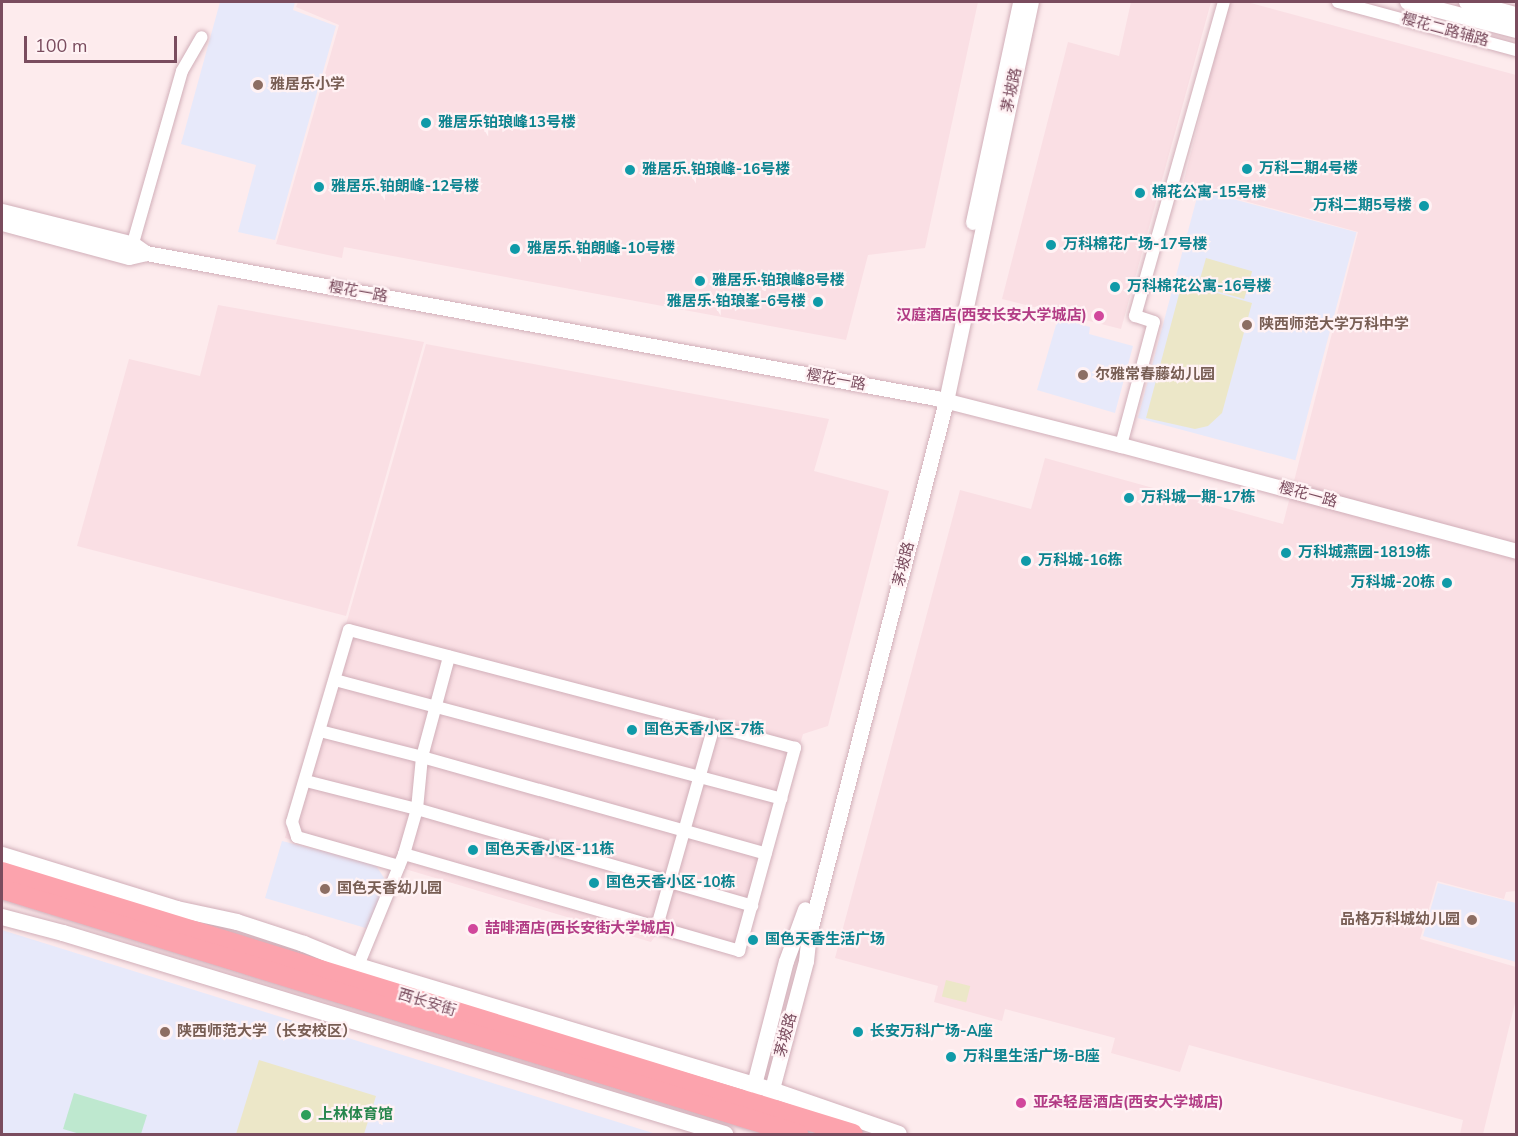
<!DOCTYPE html>
<meta charset="utf-8">
<style>
body{margin:0}
#map{position:relative;width:1518px;height:1136px;overflow:hidden;background:#fdebed;font-family:"Nunito Sans","Noto Sans SC",sans-serif}
div>[style]{position:absolute}
.residential>*{inset:0;background:#fadfe4}
.education>*{inset:0;background:#e7e9fa;transform-origin:0 0}
.green>*{inset:0;background:#ece7c8;transform-origin:0 0}
.water>*{inset:0;background:#bee8cf}
.roads{filter:drop-shadow(0 0 2px #d1afb9) drop-shadow(0 0 2px #d1afb9)}
.minor>*{height:12px;margin:-6px;padding:0 6px;transform-origin:6px;border-radius:6px;background:#fff}
.tertiary>*{height:15px;margin:-7.5px;padding:0 7.5px;transform-origin:7.5px;border-radius:7.5px;background:#fff}
.secondary>*{height:16px;margin:-8px;padding:0 8px;transform-origin:8px;border-radius:8px;background:#fff}
.primary>*{height:20px;margin:-10px;padding:0 10px;transform-origin:10px;border-radius:10px;background:#fca3ad}
.dots>*{width:16px;height:16px;translate:-50% -50%;box-sizing:border-box;border:3px solid #fff2f4;border-radius:50%}
span{translate:-50% -50%;white-space:nowrap;text-align:center;line-height:1.15;-webkit-text-stroke:4.5px #fff2f4;paint-order:stroke}
.street-label{font-size:15px;color:#7a4c5e}
.education-label{font-size:15px;color:#785e54;font-weight:700}
.left{translate:0 -50%;text-align:left}
.right{translate:-100% -50%;text-align:right}
.culture-label{font-size:15px;color:#0d838f;font-weight:700}
.hotel-label{font-size:15px;color:#b23c85;font-weight:700}
.leisure-label{font-size:15px;color:#27864d;font-weight:700}
.frame{position:absolute;inset:0;border:3px solid #7a4c5e;pointer-events:none}
.scale{position:absolute;left:24px;top:36px;width:153px;height:27px;box-sizing:border-box;border:3px solid #7a4c5e;border-top:0;padding-left:8px;font-size:18px;line-height:21px;white-space:nowrap;color:#7a4c5e;-webkit-text-stroke:4px #fff2f4;paint-order:stroke}
</style>
<div id="map">
<div class="residential">
<i style="clip-path:polygon(298px 2px,978px 2px,925px 248px,868px 255px,846px 340px,344px 247px,342px 258px,276px 244px,339px 25px,296px 7px)"></i>
<i style="clip-path:polygon(1131px 2px,1211px 2px,1121px 329px,1002px 299px,1068px 42px,1119px 56px)"></i>
<i style="clip-path:polygon(1229px 2px,1247px 2px,1516px 75px,1516px 891px,1506px 892px,1504px 899px,1437px 881px,1420px 939px,1516px 967px,1516px 999px,1483px 1134px,1460px 1134px,1463px 1120px,1189px 1045px,1180px 1072px,1111px 1053px,1115px 1038px,1005px 1009px,1002px 1021px,934px 1002px,938px 986px,835px 958px,960px 490px,1031px 509px,1045px 458px,1283px 524px,1358px 232px,1183px 184px)"></i>
<i style="clip-path:polygon(218px 305px,424px 342px,346px 616px,77px 546px,129px 359px,200px 376px)"></i>
<i style="clip-path:polygon(426px 344px,829px 419px,814px 471px,889px 491px,828px 726px,803px 734px,739px 957px,656px 935px,651px 942px,405px 869px,285px 838px)"></i>
</div>
<div class="education">
<i style="clip-path:polygon(220px 2px,295px 2px,293px 10px,336px 26px,275px 240px,238px 232px,256px 165px,181px 144px)"></i>
<i style="left:1199px;top:190px;width:163px;height:236px;rotate:15deg"></i>
<i style="clip-path:polygon(1058px 318px,1090px 327px,1089px 334px,1133px 346px,1115px 413px,1037px 390px)"></i>
<i style="clip-path:polygon(282px 841px,375px 864px,386px 881px,369px 929px,265px 898px)"></i>
<i style="clip-path:polygon(1438px 883px,1516px 903px,1516px 962px,1423px 936px)"></i>
<i style="clip-path:polygon(2px 930px,656px 1134px,2px 1134px)"></i>
</div>
<div class="green">
<i style="left:1206px;top:258px;width:48px;height:29px;rotate:16deg"></i>
<i style="clip-path:polygon(1182px 283px,1252px 303px,1222px 413px,1208px 426px,1195px 429px,1146px 418px)"></i>
<i style="left:946px;top:980px;width:25px;height:17px;rotate:14deg"></i>
<i style="clip-path:polygon(259px 1060px,376px 1096px,364px 1134px,236px 1134px)"></i>
</div>
<div class="water">
<i style="clip-path:polygon(74px 1093px,147px 1115px,141px 1134px,80px 1134px,63px 1129px)"></i>
</div>
<div class="roads">
<div class="minor">
<i style="left:1338px;top:2px;width:184px;rotate:15.1deg"></i>
<i style="left:131px;top:250px;width:186px;rotate:-74.1deg"></i>
<i style="left:182px;top:71px;width:39px;rotate:-60deg"></i>
<i style="left:1121px;top:445px;width:127px;rotate:-75deg"></i>
<i style="left:1154px;top:322px;width:20px;rotate:-162deg"></i>
<i style="left:1135px;top:316px;width:326px;rotate:-74.2deg"></i>
<i style="left:335px;top:680px;width:462px;rotate:14.9deg"></i>
<i style="left:320px;top:731px;width:105px;rotate:14.3deg"></i>
<i style="left:422px;top:757px;width:357px;rotate:15.7deg"></i>
<i style="left:306px;top:781px;width:114px;rotate:14.2deg"></i>
<i style="left:417px;top:809px;width:349px;rotate:16.1deg"></i>
<i style="left:404px;top:854px;width:349px;rotate:16.1deg"></i>
<i style="left:739px;top:951px;width:211px;rotate:-74.6deg"></i>
<i style="left:795px;top:748px;width:84px;rotate:-164.8deg"></i>
<i style="left:399px;top:866px;width:106px;rotate:-164.1deg"></i>
<i style="left:297px;top:837px;width:16px;rotate:-108deg"></i>
<i style="left:292px;top:822px;width:200px;rotate:-73.5deg"></i>
<i style="left:349px;top:630px;width:377px;rotate:14.7deg"></i>
<i style="left:714px;top:726px;width:208px;rotate:105.9deg"></i>
<i style="left:355px;top:973px;width:129px;rotate:-67.6deg"></i>
<i style="left:404px;top:854px;width:47px;rotate:-73.9deg"></i>
<i style="left:417px;top:809px;width:52px;rotate:-84.5deg"></i>
<i style="left:422px;top:757px;width:104px;rotate:-74.9deg"></i>
</div>
<div class="tertiary">
<i style="left:2px;top:211px;width:135px;rotate:14.1deg"></i>
<i style="left:133px;top:244px;width:16px;rotate:35deg"></i>
<i style="left:973px;top:222px;width:225px;rotate:-77.9deg"></i>
<i style="left:2px;top:223px;width:131px;rotate:15deg"></i>
<i style="left:129px;top:257px;width:17px;rotate:-13deg"></i>
<i style="left:146px;top:253px;width:803px;rotate:10.4deg"></i>
<i style="left:936px;top:398px;width:191px;rotate:14.3deg"></i>
<i style="left:1121px;top:445px;width:409px;rotate:15deg"></i>
<i style="left:751px;top:1096px;width:139px;rotate:-75.5deg"></i>
<i style="left:786px;top:961px;width:55px;rotate:-69.9deg"></i>
<i style="left:769px;top:1100px;width:144px;rotate:-75.1deg"></i>
<i style="left:806px;top:961px;width:27px;rotate:-84deg"></i>
<i style="left:809px;top:934px;width:550px;rotate:-75.58deg"></i>
<i style="left:946px;top:401px;width:408px;rotate:-78deg"></i>
</div>
<div class="secondary">
<i style="left:1408px;top:2px;width:112px;rotate:14.5deg"></i>
<i style="left:1467px;top:2px;width:51px;rotate:14.9deg"></i>
<i style="left:2px;top:855px;width:183px;rotate:17.1deg"></i>
<i style="left:177px;top:909px;width:61px;rotate:12.2deg"></i>
<i style="left:237px;top:922px;width:71px;rotate:18.2deg"></i>
<i style="left:304px;top:944px;width:58px;rotate:22.2deg"></i>
<i style="left:358px;top:966px;width:432px;rotate:16.7deg"></i>
<i style="left:772px;top:1090px;width:134px;rotate:19.1deg"></i>
<i style="left:2px;top:917px;width:63px;rotate:14.7deg"></i>
<i style="left:63px;top:933px;width:692px;rotate:16.89deg"></i>
</div>
<div class="primary">
<i style="left:2px;top:872px;width:890px;rotate:17.11deg"></i>
<i style="left:2px;top:889px;width:833px;rotate:17.11deg"></i>
</div>
</div>
<div class="dots">
<i style="left:258px;top:85px;background:#8d6e63"></i>
<i style="left:426px;top:123px;background:#0f9aa8"></i>
<i style="left:1247px;top:169px;background:#0f9aa8"></i>
<i style="left:630px;top:170px;background:#0f9aa8"></i>
<i style="left:319px;top:187px;background:#0f9aa8"></i>
<i style="left:1140px;top:193px;background:#0f9aa8"></i>
<i style="left:1424px;top:206px;background:#0f9aa8"></i>
<i style="left:1051px;top:245px;background:#0f9aa8"></i>
<i style="left:515px;top:249px;background:#0f9aa8"></i>
<i style="left:700px;top:281px;background:#0f9aa8"></i>
<i style="left:1115px;top:287px;background:#0f9aa8"></i>
<i style="left:818px;top:302px;background:#0f9aa8"></i>
<i style="left:1099px;top:316px;background:#d1479c"></i>
<i style="left:1247px;top:325px;background:#8d6e63"></i>
<i style="left:1083px;top:375px;background:#8d6e63"></i>
<i style="left:1129px;top:498px;background:#0f9aa8"></i>
<i style="left:1286px;top:553px;background:#0f9aa8"></i>
<i style="left:1026px;top:561px;background:#0f9aa8"></i>
<i style="left:1447px;top:583px;background:#0f9aa8"></i>
<i style="left:632px;top:730px;background:#0f9aa8"></i>
<i style="left:473px;top:850px;background:#0f9aa8"></i>
<i style="left:594px;top:883px;background:#0f9aa8"></i>
<i style="left:325px;top:889px;background:#8d6e63"></i>
<i style="left:1472px;top:920px;background:#8d6e63"></i>
<i style="left:473px;top:929px;background:#d1479c"></i>
<i style="left:753px;top:940px;background:#0f9aa8"></i>
<i style="left:165px;top:1032px;background:#8d6e63"></i>
<i style="left:858px;top:1032px;background:#0f9aa8"></i>
<i style="left:951px;top:1057px;background:#0f9aa8"></i>
<i style="left:1021px;top:1103px;background:#d1479c"></i>
<i style="left:306px;top:1115px;background:#2e9e5b"></i>
</div>
<div class="street-label">
<span style="left:1445px;top:30px;rotate:15deg">樱花二路辅路</span>
<span style="left:1012px;top:90px;rotate:-78deg">茅坡路</span>
<span style="left:358px;top:292px;rotate:10deg">樱花一路</span>
<span style="left:836px;top:380px;rotate:10deg">樱花一路</span>
<span style="left:1308px;top:495px;rotate:15deg">樱花一路</span>
<span style="left:904px;top:564px;rotate:-76deg">茅坡路</span>
<span style="left:427px;top:1003px;rotate:17deg">西长安街</span>
<span style="left:786px;top:1035px;rotate:-75deg">茅坡路</span>
</div>
<div class="education-label">
<span class="left" style="left:270px;top:85px">雅居乐小学</span>
<span class="left" style="left:1259px;top:325px">陕西师范大学万科中学</span>
<span class="left" style="left:1095px;top:375px">尔雅常春藤幼儿园</span>
<span class="left" style="left:337px;top:889px">国色天香幼儿园</span>
<span class="right" style="left:1460px;top:920px">品格万科城幼儿园</span>
<span class="left" style="left:177px;top:1032px">陕西师范大学（长安校区）</span>
</div>
<div class="culture-label">
<span class="left" style="left:438px;top:123px">雅居乐铂琅峰13号楼</span>
<span class="left" style="left:1259px;top:169px">万科二期4号楼</span>
<span class="left" style="left:642px;top:170px">雅居乐.铂琅峰-16号楼</span>
<span class="left" style="left:331px;top:187px">雅居乐.铂朗峰-12号楼</span>
<span class="left" style="left:1152px;top:193px">棉花公寓-15号楼</span>
<span class="right" style="left:1412px;top:206px">万科二期5号楼</span>
<span class="left" style="left:1063px;top:245px">万科棉花广场-17号楼</span>
<span class="left" style="left:527px;top:249px">雅居乐.铂朗峰-10号楼</span>
<span class="left" style="left:712px;top:281px">雅居乐·铂琅峰8号楼</span>
<span class="left" style="left:1127px;top:287px">万科棉花公寓-16号楼</span>
<span class="right" style="left:806px;top:302px">雅居乐·铂琅峯-6号楼</span>
<span class="left" style="left:1141px;top:498px">万科城一期-17栋</span>
<span class="left" style="left:1298px;top:553px">万科城燕园-1819栋</span>
<span class="left" style="left:1038px;top:561px">万科城-16栋</span>
<span class="right" style="left:1435px;top:583px">万科城-20栋</span>
<span class="left" style="left:644px;top:730px">国色天香小区-7栋</span>
<span class="left" style="left:485px;top:850px">国色天香小区-11栋</span>
<span class="left" style="left:606px;top:883px">国色天香小区-10栋</span>
<span class="left" style="left:765px;top:940px">国色天香生活广场</span>
<span class="left" style="left:870px;top:1032px">长安万科广场-A座</span>
<span class="left" style="left:963px;top:1057px">万科里生活广场-B座</span>
</div>
<div class="hotel-label">
<span class="right" style="left:1087px;top:316px">汉庭酒店(西安长安大学城店)</span>
<span class="left" style="left:485px;top:929px">喆啡酒店(西长安街大学城店)</span>
<span class="left" style="left:1033px;top:1103px">亚朵轻居酒店(西安大学城店)</span>
</div>
<div class="leisure-label">
<span class="left" style="left:318px;top:1115px">上林体育馆</span>
</div>
<div class="frame"></div>
<div class="scale">100 m</div>
</div>
